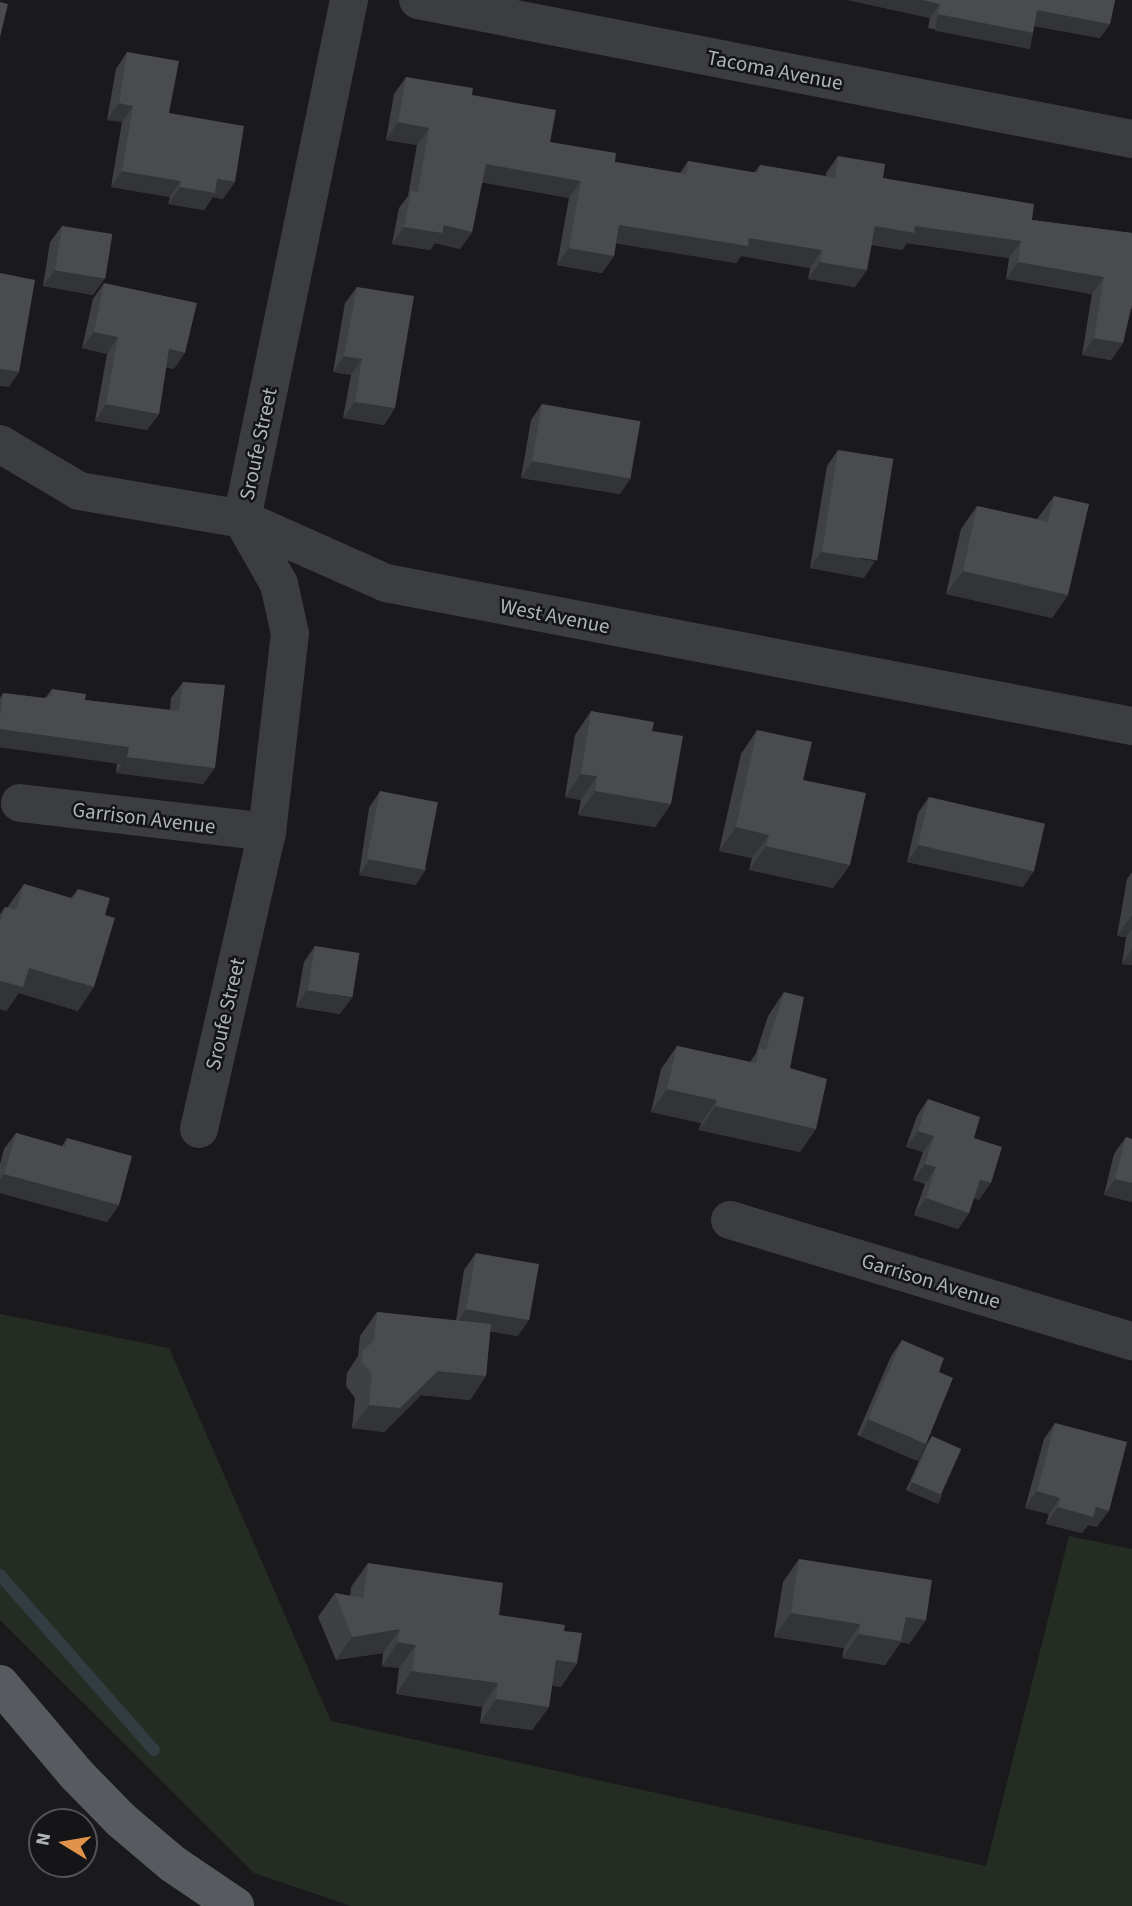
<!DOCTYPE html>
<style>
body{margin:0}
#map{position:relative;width:1132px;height:1906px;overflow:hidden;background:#1a1a1c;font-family:"Source Sans 3",sans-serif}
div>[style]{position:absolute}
.green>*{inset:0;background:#242c24}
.stream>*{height:12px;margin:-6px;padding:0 6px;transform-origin:6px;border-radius:6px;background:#333d41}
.minor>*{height:38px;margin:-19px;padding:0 19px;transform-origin:19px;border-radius:19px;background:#3b3d40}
.major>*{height:38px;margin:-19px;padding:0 19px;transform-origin:19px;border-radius:19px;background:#575b5f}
.wall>*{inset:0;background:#3f4043}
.shaded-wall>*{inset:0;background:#333437;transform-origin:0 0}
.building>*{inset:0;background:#494b4e;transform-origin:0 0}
span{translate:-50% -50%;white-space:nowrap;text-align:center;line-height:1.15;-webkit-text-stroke:5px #151517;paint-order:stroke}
.street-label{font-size:21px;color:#adb4ba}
.north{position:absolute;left:28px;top:1808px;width:70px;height:70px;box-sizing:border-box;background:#151517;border:2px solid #525558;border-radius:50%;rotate:281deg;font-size:19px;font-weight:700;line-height:28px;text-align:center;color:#adb4ba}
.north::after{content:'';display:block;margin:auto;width:24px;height:32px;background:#e2934b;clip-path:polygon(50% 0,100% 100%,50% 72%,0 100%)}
</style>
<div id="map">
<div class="green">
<i style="clip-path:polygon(0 1314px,169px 1348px,331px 1721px,986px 1866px,1069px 1536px,1132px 1549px,1132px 1906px,351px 1906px,254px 1873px,0 1620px)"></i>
</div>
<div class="stream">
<i style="left:0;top:1575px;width:233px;rotate:48.7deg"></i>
</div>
<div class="minor">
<i style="left:418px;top:0;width:727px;rotate:11.02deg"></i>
<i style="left:0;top:444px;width:92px;rotate:30.7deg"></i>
<i style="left:79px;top:491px;width:165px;rotate:9.7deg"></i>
<i style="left:242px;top:519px;width:158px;rotate:24deg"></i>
<i style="left:386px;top:583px;width:760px;rotate:10.85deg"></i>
<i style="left:20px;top:803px;width:249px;rotate:6.7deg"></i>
<i style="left:199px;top:1129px;width:305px;rotate:-77.1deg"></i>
<i style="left:267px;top:832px;width:199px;rotate:-83.4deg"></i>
<i style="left:290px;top:634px;width:51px;rotate:-102.4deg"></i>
<i style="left:279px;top:584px;width:75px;rotate:-119.6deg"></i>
<i style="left:242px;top:519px;width:530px;rotate:-78.35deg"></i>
<i style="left:730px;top:1220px;width:420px;rotate:16.8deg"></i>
</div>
<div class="major">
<i style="left:0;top:1684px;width:118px;rotate:49.8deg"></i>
<i style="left:76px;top:1774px;width:64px;rotate:45.6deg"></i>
<i style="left:121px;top:1820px;width:68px;rotate:40.2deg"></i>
<i style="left:173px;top:1864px;width:75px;rotate:34.1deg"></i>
</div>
<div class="wall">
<i style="clip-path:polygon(848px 0,1115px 0,1110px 24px,1100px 38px,1034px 26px,1023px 47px,928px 28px,930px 18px)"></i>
<i style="clip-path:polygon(127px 52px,169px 113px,223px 199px,213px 197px,204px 210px,168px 204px,170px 197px,111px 187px,122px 122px,107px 120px,116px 69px)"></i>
<i style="clip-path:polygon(406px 77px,472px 95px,550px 142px,615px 162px,680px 173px,688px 161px,754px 173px,760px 165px,826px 176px,826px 173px,838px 156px,883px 178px,1032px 220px,1132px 233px,1132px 309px,1131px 308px,1123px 343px,1111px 360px,1082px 355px,1092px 294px,1006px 279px,1009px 258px,907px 243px,902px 250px,872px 245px,855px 287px,808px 279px,810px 268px,741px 256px,736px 263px,616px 243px,614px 256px,602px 273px,557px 265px,569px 198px,482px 182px,472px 232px,460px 249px,435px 243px,430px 250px,392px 244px,399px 208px,408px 196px,417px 145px,386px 140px,394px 94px)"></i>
<i style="clip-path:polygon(62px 226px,105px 278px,93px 295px,43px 286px,50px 242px)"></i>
<i style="clip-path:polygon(104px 283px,174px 369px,166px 367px,159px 414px,147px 430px,95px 421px,107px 354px,82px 348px,93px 299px)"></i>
<i style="clip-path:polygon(357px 287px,395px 408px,384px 425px,343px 418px,351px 375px,333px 372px,345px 303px)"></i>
<i style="clip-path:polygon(542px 404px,620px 494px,521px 478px,531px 420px)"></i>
<i style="clip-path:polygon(838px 450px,864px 578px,810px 568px,827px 466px)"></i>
<i style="clip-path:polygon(1054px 496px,1068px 595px,1052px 618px,946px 594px,961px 529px,977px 506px,1037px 519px)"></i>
<i style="clip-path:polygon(183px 682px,215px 768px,203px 784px,116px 773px,117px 763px,0 747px,0 698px,3px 693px,44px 698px,46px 697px,52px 689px,85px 700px,170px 710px,171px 698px)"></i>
<i style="clip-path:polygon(591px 711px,652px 731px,671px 804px,655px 827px,578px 815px,581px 800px,565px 797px,575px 735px)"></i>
<i style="clip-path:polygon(757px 730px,803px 780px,850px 865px,833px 888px,749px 870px,752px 858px,719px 851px,741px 754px)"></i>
<i style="clip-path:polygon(380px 791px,416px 885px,359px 875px,369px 808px)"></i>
<i style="clip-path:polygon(929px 797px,1023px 887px,907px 862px,918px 813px)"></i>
<i style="clip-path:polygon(1132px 872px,1132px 965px,1122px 964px,1126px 937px,1117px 936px,1127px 879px)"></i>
<i style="clip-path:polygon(24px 884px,71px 898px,78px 889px,78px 1011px,19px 993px,6px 1011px,0 1009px,0 914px,5px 907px,7px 908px)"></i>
<i style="clip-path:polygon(315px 946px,340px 1014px,296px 1007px,304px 962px)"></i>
<i style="clip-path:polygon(784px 992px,790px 1068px,816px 1129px,800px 1152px,699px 1130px,701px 1123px,651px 1112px,661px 1069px,677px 1046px,750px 1062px,756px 1053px,768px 1016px)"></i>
<i style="clip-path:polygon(928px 1099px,974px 1138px,979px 1200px,974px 1198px,969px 1213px,958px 1229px,914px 1215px,925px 1184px,913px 1180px,923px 1152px,906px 1147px,917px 1116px)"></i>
<i style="clip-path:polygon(16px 1133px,62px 1146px,67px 1138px,119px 1205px,107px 1222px,0 1193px,0 1164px,4px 1149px)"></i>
<i style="clip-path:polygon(1126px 1137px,1132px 1202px,1104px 1195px,1114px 1154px)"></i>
<i style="clip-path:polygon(476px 1253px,518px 1336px,490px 1331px,486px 1376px,470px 1400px,421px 1395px,384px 1432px,352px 1428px,355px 1398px,346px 1386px,347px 1373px,358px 1356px,360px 1336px,377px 1312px,456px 1321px,464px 1270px)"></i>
<i style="clip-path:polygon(902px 1340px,939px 1372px,926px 1444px,915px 1460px,857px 1435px,891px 1356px)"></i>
<i style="clip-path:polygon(1055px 1423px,1097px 1527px,1088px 1525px,1082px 1533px,1046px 1524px,1049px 1514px,1025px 1508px,1044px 1439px)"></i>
<i style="clip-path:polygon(932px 1436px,936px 1503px,906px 1490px,926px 1445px)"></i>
<i style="clip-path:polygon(799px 1559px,926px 1620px,909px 1644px,901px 1642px,885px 1665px,842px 1658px,844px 1648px,774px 1637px,783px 1582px)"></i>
<i style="clip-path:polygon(368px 1563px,499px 1615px,564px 1631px,577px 1663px,561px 1687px,552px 1685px,549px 1707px,532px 1730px,480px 1723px,482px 1707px,396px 1694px,399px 1668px,382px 1666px,383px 1653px,336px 1660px,318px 1617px,335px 1593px,350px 1596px,351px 1587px)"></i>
</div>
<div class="shaded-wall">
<i style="clip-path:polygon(848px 0,923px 0,940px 4px,930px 18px)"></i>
<i style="clip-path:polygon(1037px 10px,1110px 24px,1100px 38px,1027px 25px)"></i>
<i style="left:938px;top:14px;width:97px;height:17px;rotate:11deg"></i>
<i style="clip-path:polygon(119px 103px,133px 106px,122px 122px,107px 120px)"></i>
<i style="clip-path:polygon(398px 122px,429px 128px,417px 145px,386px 140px)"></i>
<i style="clip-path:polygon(486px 164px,581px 181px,569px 198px,474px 181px)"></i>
<i style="clip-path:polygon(122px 171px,181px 181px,170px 197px,111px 187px)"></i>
<i style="clip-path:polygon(217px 179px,235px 182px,223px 199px,213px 197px,204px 210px,168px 204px,180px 187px)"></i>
<i style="clip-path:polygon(444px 225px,472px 232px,460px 249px,435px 243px,430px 250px,392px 244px,404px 227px)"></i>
<i style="clip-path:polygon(619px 225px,749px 238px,822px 250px,810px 268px,741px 256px,736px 263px,607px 242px)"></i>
<i style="clip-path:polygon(875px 226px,915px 226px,1021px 241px,1009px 258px,907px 243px,902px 250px,863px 243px)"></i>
<i style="clip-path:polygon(569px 248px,614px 256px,602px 273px,557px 265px)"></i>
<i style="clip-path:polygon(820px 262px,867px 270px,855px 287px,808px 279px)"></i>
<i style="clip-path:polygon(1018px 262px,1104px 277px,1092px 294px,1006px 279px)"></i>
<i style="clip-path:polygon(55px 270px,105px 278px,93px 295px,43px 286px)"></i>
<i style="clip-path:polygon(94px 332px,118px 337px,107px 354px,82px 348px)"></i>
<i style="clip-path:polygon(1094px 338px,1123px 343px,1111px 360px,1082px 355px)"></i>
<i style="clip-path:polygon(169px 349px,185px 353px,174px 369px,157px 365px)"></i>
<i style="clip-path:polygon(344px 356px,362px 359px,351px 375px,333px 372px)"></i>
<i style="clip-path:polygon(0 369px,19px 372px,9px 387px,0 386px)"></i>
<i style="clip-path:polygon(355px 402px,395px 408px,384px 425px,343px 418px)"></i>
<i style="clip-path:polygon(106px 404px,159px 414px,147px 430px,95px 421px)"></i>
<i style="clip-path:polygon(532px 461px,631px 478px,620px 494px,521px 478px)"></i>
<i style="clip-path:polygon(821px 552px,875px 561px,864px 578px,810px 568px)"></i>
<i style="clip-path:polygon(963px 571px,1068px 595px,1052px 618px,946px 594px)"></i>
<i style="left:0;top:729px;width:130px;height:18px;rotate:8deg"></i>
<i style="clip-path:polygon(127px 757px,215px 768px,203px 784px,116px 773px)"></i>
<i style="clip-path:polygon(581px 774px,597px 776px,581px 800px,565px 797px)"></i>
<i style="clip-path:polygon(595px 791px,671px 804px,655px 827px,578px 815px)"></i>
<i style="clip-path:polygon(736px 827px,769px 835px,752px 858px,719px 851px)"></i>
<i style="clip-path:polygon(919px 845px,1034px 871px,1023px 887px,907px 862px)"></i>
<i style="clip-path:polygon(766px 846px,850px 865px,833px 888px,749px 870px)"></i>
<i style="clip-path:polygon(370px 859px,427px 868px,416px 885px,359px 875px)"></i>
<i style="clip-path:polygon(1132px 915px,1132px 929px,1126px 937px,1117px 936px)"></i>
<i style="clip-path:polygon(1132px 949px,1132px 965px,1122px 964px)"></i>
<i style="clip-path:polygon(29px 968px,94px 987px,78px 1011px,19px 993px,6px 1011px,0 1009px,0 981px)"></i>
<i style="clip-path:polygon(307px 990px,352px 998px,340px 1014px,296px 1007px)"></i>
<i style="clip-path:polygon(667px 1089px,717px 1100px,701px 1123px,651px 1112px)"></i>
<i style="clip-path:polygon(716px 1106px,816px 1129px,800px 1152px,699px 1130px)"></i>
<i style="clip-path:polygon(918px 1131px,934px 1136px,923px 1152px,906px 1147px)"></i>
<i style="clip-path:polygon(925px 1164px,936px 1167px,925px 1184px,913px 1180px)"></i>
<i style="clip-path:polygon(4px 1174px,119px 1205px,107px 1222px,0 1193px,0 1180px)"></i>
<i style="clip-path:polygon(1115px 1179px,1132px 1183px,1132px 1202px,1104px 1195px)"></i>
<i style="clip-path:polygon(980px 1180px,991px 1183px,979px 1200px,969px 1196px)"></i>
<i style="clip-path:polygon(926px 1198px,969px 1213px,958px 1229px,914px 1215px)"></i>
<i style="clip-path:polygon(466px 1309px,529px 1320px,518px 1336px,455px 1326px)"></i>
<i style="clip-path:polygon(438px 1371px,486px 1376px,470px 1400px,421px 1395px,384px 1432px,352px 1428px,369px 1405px)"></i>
<i style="left:868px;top:1419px;width:63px;height:19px;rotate:23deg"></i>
<i style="left:912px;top:1482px;width:33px;height:10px;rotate:23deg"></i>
<i style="clip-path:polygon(1037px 1491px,1060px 1498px,1049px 1514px,1025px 1508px)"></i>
<i style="clip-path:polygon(1058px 1507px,1096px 1507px,1109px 1511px,1097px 1527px,1088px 1525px,1082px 1533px,1046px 1524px)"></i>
<i style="clip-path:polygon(791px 1613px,860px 1624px,844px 1648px,774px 1637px)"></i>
<i style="clip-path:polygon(906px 1617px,926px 1620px,909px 1644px,901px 1642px,885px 1665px,842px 1658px,859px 1634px)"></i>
<i style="clip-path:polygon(400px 1629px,383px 1653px,336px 1660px,352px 1637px)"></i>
<i style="clip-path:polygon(398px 1642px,416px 1645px,399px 1668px,382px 1666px)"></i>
<i style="clip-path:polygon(556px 1660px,577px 1663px,561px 1687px,539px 1684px)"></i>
<i style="clip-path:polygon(412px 1671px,498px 1683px,482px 1707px,396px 1694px)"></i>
<i style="clip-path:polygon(496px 1699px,549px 1707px,532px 1730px,480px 1723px)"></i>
</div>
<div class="building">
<i style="clip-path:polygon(923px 0,1115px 0,1110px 24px,1037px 10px,1033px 33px,938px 14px,940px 4px)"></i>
<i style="clip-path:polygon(0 2px,8px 4px,0 37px)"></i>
<i style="clip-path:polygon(127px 52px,179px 61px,169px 113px,244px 126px,235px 182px,217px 179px,215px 193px,180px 187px,181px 181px,122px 171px,133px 106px,119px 103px)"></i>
<i style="clip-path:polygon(406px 77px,473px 88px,472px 95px,556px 110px,550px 142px,616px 153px,615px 162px,686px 174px,688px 161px,758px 173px,760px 165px,835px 178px,838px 156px,885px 164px,883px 178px,1034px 204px,1032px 220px,1132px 233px,1132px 304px,1123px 343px,1094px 338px,1104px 277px,1018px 262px,1021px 241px,915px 226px,914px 233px,875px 226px,867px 270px,820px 262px,822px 250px,749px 238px,748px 246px,619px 225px,614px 256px,569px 248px,581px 181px,486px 164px,472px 232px,444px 225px,442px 233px,404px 227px,411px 191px,418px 192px,429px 128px,398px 122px)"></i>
<i style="left:62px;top:226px;width:51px;height:45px;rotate:9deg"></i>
<i style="clip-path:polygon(0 273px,35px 280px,19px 372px,0 369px)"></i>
<i style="clip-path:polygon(104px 283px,197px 303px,185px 353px,169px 349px,159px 414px,106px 404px,118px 337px,94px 332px)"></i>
<i style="clip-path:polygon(357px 287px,414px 296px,395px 408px,355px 402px,362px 359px,344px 356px)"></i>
<i style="left:542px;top:404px;width:100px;height:58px;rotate:10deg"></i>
<i style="left:838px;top:450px;width:56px;height:103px;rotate:9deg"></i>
<i style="clip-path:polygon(1054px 496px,1089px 504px,1068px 595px,963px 571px,977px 506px,1048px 522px)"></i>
<i style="clip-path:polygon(183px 682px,225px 685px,215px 768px,127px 757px,129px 747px,0 729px,0 717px,3px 693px,44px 698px,51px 696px,52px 689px,86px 694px,85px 700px,179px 711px)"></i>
<i style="clip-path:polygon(591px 711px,654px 722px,652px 731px,683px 736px,671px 804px,595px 791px,597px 776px,581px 774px)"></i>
<i style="clip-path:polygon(757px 730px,812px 742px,803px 780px,866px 793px,850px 865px,766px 846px,769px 835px,736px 827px)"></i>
<i style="left:380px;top:791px;width:59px;height:69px;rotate:11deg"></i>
<i style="left:929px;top:797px;width:119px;height:49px;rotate:13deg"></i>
<i style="clip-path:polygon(24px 884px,74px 899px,78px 889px,110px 898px,105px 915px,115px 918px,94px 987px,29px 968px,23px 987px,0 981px,0 923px,5px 907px,16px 910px)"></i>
<i style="left:315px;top:946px;width:45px;height:45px;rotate:9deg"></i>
<i style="clip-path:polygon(784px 992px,804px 997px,790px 1068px,827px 1079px,816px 1129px,716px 1106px,717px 1100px,667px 1089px,677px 1046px,756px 1063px,759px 1048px,766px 1050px)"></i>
<i style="clip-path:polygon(928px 1099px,980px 1117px,974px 1138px,1002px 1147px,991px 1183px,980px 1180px,969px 1213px,926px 1198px,936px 1167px,925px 1164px,934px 1136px,918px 1131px)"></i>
<i style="clip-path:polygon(16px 1133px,65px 1147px,67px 1138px,132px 1156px,119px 1205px,4px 1174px)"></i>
<i style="clip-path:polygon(1126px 1137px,1132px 1139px,1132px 1183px,1115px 1179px)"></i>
<i style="left:476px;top:1253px;width:64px;height:57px;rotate:10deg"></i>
<i style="clip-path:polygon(377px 1312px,491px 1324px,486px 1376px,438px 1371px,400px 1408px,369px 1405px,372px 1374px,362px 1362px,363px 1350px,374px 1341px)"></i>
<i style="clip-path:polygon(902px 1340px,944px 1358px,939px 1372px,953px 1378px,926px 1444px,868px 1419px)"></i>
<i style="clip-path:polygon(1055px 1423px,1127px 1442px,1109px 1511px,1096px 1507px,1093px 1517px,1058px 1507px,1060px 1498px,1037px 1491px)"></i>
<i style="left:932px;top:1436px;width:32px;height:50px;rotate:24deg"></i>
<i style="clip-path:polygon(799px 1559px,932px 1580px,926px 1620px,906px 1617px,901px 1641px,859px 1634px,860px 1624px,791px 1613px)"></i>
<i style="clip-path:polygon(368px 1563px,503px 1583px,499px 1615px,565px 1625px,564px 1631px,582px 1633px,577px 1663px,556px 1660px,549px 1707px,496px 1699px,498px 1683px,412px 1671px,416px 1645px,398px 1642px,400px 1629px,352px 1637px,335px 1593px,363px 1598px)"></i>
</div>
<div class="street-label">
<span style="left:775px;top:70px;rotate:11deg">Tacoma Avenue</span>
<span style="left:258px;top:444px;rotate:-78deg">Sroufe Street</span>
<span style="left:555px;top:616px;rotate:11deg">West Avenue</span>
<span style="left:144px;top:818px;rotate:7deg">Garrison Avenue</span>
<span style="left:225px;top:1014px;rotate:-77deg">Sroufe Street</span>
<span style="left:931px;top:1281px;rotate:17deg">Garrison Avenue</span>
</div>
<div class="north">N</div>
</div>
